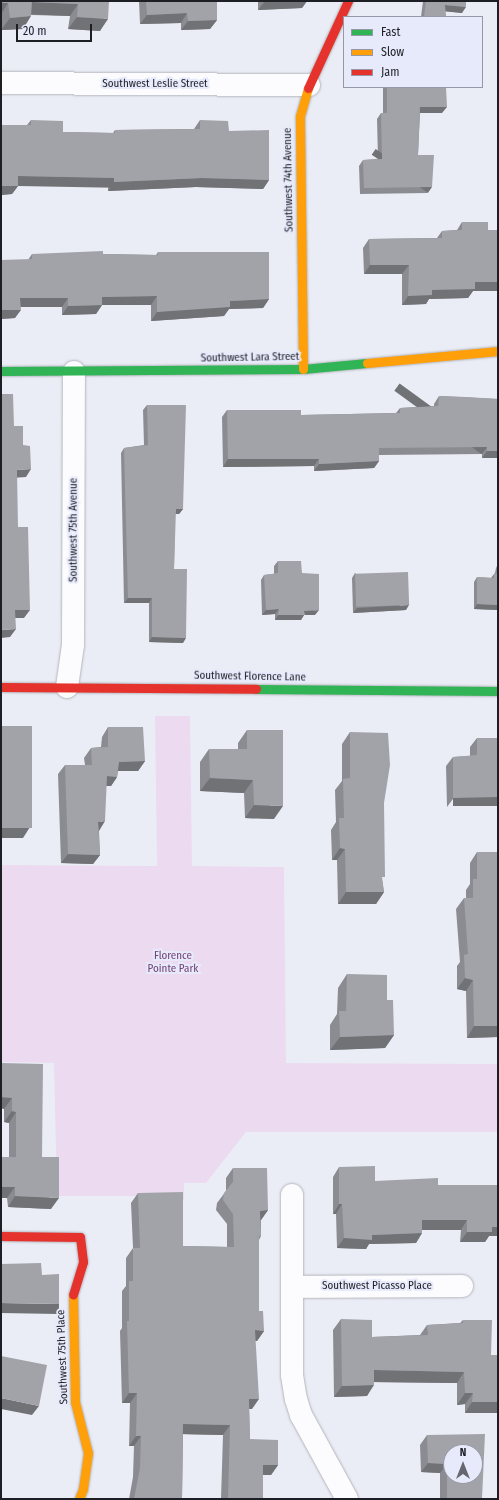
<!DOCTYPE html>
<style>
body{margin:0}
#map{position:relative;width:499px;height:1500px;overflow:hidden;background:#ebedf6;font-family:"Fira Sans Condensed",sans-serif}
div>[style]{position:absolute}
.green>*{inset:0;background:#ecdbf0}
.roads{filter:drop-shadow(0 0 1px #b3b5bc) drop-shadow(0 0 1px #b3b5bc)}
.street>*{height:22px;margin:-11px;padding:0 11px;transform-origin:11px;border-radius:11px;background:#fcfcfe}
.fast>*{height:9px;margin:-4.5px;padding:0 4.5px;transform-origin:4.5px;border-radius:4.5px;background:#30b455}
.slow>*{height:9px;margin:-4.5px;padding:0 4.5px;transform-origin:4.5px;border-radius:4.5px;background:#ff9f0a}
.jam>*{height:9px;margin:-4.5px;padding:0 4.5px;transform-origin:4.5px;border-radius:4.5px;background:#e5322d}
.wall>*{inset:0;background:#8b8c91}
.shaded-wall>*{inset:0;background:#717276;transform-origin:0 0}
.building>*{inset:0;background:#a2a3a9;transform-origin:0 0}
span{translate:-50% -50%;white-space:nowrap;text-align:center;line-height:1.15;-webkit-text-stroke:4px #e6eafb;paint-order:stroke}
.street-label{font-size:11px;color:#1e1f25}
.park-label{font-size:11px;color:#743f73}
.frame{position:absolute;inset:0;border:2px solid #1e1f25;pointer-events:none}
.legend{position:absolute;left:343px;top:16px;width:140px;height:72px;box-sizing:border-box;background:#e6eafb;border:1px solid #9699a5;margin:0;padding:5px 7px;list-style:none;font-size:12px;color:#1e1f25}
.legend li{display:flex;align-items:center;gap:8px;height:20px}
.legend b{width:20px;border:1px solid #9699a5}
.north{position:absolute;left:443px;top:1444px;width:40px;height:40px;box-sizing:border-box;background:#e6eafb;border:1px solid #9699a5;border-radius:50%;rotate:0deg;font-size:11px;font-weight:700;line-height:16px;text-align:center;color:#1e1f25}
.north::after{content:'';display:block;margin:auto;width:14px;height:18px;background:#66676e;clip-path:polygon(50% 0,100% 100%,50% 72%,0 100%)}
.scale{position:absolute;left:16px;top:24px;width:76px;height:18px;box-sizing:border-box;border:2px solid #1e1f25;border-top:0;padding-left:5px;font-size:12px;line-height:14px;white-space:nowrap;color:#1e1f25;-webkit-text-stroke:3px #e6eafb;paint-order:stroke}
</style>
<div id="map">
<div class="green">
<i style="clip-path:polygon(155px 716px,190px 716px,192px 866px,284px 867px,286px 1063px,498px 1064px,498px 1132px,246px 1132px,206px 1183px,184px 1183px,184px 1200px,136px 1196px,57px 1196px,54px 1063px,1px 1062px,1px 865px,157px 866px)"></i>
</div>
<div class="roads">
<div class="street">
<i style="left:1px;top:83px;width:308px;rotate:0.4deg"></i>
<i style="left:67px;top:687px;width:42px;rotate:-81.9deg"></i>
<i style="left:73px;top:645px;width:273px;rotate:-89.8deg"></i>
<i style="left:292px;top:1195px;width:180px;rotate:90deg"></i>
<i style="left:292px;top:1375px;width:24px;rotate:81deg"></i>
<i style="left:296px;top:1399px;width:17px;rotate:73deg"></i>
<i style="left:301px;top:1415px;width:96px;rotate:61.3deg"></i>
<i style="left:292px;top:1287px;width:170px;rotate:-0.3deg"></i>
</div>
<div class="fast">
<i style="left:1px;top:371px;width:302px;rotate:-0.4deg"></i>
<i style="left:303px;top:369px;width:64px;rotate:-5.4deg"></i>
<i style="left:256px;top:689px;width:242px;rotate:0.5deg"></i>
</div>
<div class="slow">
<i style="left:367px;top:363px;width:132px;rotate:-5.2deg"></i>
<i style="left:303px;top:369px;width:253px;rotate:-90.7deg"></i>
<i style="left:300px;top:116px;width:29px;rotate:-74deg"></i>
<i style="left:73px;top:1294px;width:108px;rotate:88.9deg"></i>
<i style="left:75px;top:1402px;width:53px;rotate:75.7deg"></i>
<i style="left:88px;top:1453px;width:36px;rotate:98deg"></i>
<i style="left:83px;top:1489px;width:11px;rotate:112deg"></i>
</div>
<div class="jam">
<i style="left:308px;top:88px;width:96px;rotate:-65.3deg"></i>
<i style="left:1px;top:687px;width:255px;rotate:0.4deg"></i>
<i style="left:1px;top:1236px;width:79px;rotate:0.7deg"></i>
<i style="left:80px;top:1237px;width:25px;rotate:83deg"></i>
<i style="left:83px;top:1262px;width:34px;rotate:107deg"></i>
</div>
</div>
<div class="wall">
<i style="clip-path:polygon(1px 1px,109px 1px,100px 31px,68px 29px,70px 16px,31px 15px,23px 29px,1px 30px)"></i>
<i style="clip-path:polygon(139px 1px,217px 1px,217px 20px,210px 29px,181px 30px,181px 23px,140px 24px)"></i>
<i style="clip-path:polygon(258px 1px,307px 1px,302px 8px,258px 10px)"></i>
<i style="clip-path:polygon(423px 1px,466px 1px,462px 13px,445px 11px,446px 17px,421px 17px)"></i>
<i style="clip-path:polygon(383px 87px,446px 87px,442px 113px,420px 113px,418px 155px,428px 193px,360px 194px,359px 166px,363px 160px,378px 159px,377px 119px,381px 113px,383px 113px)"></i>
<i style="clip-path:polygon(31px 120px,63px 132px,113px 133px,115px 130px,194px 129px,200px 120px,229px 131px,269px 180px,263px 189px,196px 187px,108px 191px,108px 186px,18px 185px,18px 186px,12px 194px,1px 195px,1px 125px,27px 125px)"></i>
<i style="clip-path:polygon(462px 222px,488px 230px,498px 291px,473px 291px,468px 298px,429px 299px,426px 304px,402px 305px,402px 274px,364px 274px,363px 248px,369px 239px,437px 238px,442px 231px,457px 230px)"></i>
<i style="clip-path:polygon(158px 252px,269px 299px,263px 308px,229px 309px,224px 316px,151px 321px,151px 305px,102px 305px,96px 314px,62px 315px,62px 307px,20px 307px,15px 318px,1px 319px,1px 260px,28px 260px,32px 254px,103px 254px,156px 255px)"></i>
<i style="clip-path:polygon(439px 396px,498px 399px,498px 458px,482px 458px,482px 454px,379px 455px,379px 461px,374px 468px,314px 471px,314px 466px,223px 467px,222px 417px,227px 410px,301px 415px,396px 413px,400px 408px,434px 406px,434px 404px)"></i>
<i style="clip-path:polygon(147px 405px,183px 509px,179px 514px,175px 514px,174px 569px,183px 643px,149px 642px,149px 603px,124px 603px,121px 453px,124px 448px,144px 445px,143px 410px)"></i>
<i style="clip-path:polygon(278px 561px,302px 573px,315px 615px,304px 615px,301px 620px,275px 620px,275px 614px,262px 615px,261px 580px,264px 575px,274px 574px,274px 566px)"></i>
<i style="clip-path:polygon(498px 564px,498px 610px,474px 609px,474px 582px,477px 577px,491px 578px,494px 574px,495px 573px,496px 568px)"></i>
<i style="clip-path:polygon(355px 573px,406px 610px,353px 613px,352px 578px)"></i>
<i style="clip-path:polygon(108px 727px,145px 761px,138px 771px,118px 771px,117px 777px,111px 786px,106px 786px,99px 831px,100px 855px,93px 864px,61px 863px,58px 774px,65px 765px,85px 765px,84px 758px,91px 748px,101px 747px,102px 737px)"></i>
<i style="clip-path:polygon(247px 730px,274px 819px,245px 818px,244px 793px,200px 791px,200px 762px,209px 749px,238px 749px,238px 743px)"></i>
<i style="clip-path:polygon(350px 732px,384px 803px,382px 880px,384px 892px,376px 904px,338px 904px,337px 860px,332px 860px,331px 830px,336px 822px,335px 790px,342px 781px,342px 744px)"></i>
<i style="clip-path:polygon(477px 738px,498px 738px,447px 807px,446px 766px,453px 757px,470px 756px,470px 747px)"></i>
<i style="clip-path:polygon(477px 852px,498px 852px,498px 1037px,467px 1038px,466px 991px,457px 989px,457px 966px,460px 962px,456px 909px,464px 898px,466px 898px,466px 890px,470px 884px,470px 863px)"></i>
<i style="clip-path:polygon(347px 974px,387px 1000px,394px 1035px,385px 1048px,330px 1050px,330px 1025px,337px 1014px,338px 988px)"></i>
<i style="clip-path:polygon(1px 1063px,42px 1157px,51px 1209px,8px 1207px,7px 1198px,1px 1198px,9px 1157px,9px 1123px,4px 1122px,4px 1109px,1px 1108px)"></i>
<i style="clip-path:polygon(339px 1167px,375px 1181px,438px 1185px,489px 1236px,485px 1242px,460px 1242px,461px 1230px,422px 1230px,422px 1233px,416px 1243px,369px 1244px,366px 1249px,337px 1248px,336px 1214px,333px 1214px,333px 1177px)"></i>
<i style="clip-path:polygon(233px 1168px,268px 1210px,261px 1220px,261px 1236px,259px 1240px,259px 1311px,264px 1331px,257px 1341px,255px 1341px,252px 1409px,249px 1409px,250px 1439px,278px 1465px,271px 1475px,263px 1475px,263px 1499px,221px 1499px,223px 1435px,183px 1434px,182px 1499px,129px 1499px,133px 1477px,134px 1446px,129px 1446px,130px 1403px,122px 1403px,120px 1331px,122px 1328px,122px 1291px,126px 1286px,126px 1258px,133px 1248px,131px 1203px,138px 1193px,183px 1246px,227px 1247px,227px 1224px,216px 1210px,217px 1203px,226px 1191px,226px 1178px)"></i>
<i style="clip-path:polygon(341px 1319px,372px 1337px,420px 1335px,427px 1325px,460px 1323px,463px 1320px,491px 1355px,498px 1413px,465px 1413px,465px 1404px,457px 1405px,457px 1383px,374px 1382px,367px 1396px,334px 1397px,333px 1330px)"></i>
<i style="clip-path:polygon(427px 1435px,482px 1499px,440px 1499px,440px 1473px,421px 1472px,420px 1445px)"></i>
</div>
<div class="shaded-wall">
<i style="clip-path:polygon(265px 1px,307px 1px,302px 8px,258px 10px)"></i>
<i style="clip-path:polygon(32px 2px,78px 4px,70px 16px,23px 14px)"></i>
<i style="clip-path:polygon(1px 3px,8px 3px,1px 14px)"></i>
<i style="clip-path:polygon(445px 5px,466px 7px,462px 13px,441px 11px)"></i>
<i style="clip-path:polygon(187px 13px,181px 23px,140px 24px,147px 15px)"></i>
<i style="clip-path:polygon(31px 16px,23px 29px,1px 30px,10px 18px)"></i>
<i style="clip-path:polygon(77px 17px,108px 19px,100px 31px,68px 29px)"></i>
<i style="clip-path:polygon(217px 20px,210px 29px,181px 30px,188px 21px)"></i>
<i style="clip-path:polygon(420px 107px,447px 107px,442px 113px,416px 113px)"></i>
<i style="left:18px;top:176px;width:96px;height:10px;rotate:1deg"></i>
<i style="clip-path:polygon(202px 178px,269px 180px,263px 189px,196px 187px,108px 191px,114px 182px)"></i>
<i style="clip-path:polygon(1px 186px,18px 186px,12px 194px,1px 195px)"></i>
<i style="left:432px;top:187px;width:7px;height:68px;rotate:124deg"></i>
<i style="clip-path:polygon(370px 265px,409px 265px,402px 274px,364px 274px)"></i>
<i style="clip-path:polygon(475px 282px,498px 282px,498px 291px,473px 291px,468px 298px,429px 299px,426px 304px,402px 305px,408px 296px,432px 290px)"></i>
<i style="clip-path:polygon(157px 296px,151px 305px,96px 305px,102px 297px)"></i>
<i style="clip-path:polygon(20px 298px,68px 298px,62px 307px,14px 307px)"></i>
<i style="clip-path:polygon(269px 299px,263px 308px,229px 309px,224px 316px,151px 321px,157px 312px,230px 301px)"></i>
<i style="clip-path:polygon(102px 305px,96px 314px,62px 315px,68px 306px)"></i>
<i style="clip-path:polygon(1px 310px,21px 310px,15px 318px,1px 319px)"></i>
<i style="left:487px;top:447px;width:9px;height:108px;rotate:126deg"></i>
<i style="clip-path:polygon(487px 451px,498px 451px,498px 458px,482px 458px)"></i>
<i style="clip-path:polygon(228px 459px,319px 459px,314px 466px,223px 467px)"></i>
<i style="clip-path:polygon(379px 461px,374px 468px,314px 471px,319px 464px)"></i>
<i style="clip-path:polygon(31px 469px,26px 477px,11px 478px,17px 470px)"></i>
<i style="clip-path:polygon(176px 509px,183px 509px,179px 514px,172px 514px)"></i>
<i style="clip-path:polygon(128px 598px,152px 598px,149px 603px,124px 603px)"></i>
<i style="clip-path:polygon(477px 604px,498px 605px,498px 610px,474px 609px)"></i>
<i style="clip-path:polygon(409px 605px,406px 610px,353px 613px,357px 608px)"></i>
<i style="clip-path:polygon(279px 609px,275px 614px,262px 615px,266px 610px)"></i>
<i style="clip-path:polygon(15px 610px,30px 610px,24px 618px,10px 618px)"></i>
<i style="clip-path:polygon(319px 610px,315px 615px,304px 615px,301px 620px,275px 620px,278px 615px,304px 611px)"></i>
<i style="clip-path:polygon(16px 629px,10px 637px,1px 638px,1px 630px)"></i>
<i style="clip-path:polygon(152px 637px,186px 638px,183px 643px,149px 642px)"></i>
<i style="clip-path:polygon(145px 761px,138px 771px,112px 771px,119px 762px)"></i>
<i style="clip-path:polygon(107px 776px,117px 777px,111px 786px,100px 786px)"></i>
<i style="clip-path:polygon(210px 778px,253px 780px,244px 793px,200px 791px)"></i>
<i style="left:498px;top:797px;width:9px;height:45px;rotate:90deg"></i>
<i style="clip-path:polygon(254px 805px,283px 806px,274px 819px,245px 818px)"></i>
<i style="clip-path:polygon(105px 821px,99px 831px,98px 822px)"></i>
<i style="clip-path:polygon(30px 827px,23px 838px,1px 838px,1px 828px)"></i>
<i style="clip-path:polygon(340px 848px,345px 849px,337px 860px,332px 860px)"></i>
<i style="clip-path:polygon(68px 854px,100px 855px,93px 864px,61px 863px)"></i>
<i style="clip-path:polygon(346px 892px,384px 892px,376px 904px,338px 904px)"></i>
<i style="clip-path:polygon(465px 978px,473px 980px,466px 991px,457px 989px)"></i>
<i style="clip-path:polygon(474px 1026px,498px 1026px,498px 1037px,467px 1038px)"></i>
<i style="clip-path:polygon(394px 1035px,385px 1048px,330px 1050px,340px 1037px)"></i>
<i style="clip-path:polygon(1px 1097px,12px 1098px,4px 1109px,1px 1108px)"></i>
<i style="clip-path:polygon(12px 1111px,16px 1112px,9px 1123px,4px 1122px)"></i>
<i style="clip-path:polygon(1px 1187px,15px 1187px,7px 1198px,1px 1198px)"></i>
<i style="clip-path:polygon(15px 1196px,59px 1198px,51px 1209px,8px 1207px)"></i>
<i style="clip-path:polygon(339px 1204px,342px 1204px,336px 1214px,333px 1214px)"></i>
<i style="clip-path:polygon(268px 1210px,261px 1220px,253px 1221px,260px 1211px)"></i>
<i style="clip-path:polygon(422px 1220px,467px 1220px,461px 1230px,415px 1230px)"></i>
<i style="clip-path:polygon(492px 1227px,498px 1227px,498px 1236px,489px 1236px,485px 1242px,460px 1242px,467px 1232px)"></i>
<i style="clip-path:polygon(422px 1233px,416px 1243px,369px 1244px,366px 1249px,337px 1248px,344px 1238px,372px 1235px)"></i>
<i style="left:1px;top:1303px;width:58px;height:10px;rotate:1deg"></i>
<i style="clip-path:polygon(255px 1330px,264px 1331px,257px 1341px,248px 1340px)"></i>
<i style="clip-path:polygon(374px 1370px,464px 1372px,457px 1383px,367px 1382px)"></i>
<i style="clip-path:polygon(374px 1385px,367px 1396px,334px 1397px,342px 1386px)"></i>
<i style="clip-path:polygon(129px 1393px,137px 1393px,130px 1403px,122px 1403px)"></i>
<i style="clip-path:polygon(465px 1393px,473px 1393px,465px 1404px,457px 1405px)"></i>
<i style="clip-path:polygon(1px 1398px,39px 1406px,32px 1415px,1px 1409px)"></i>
<i style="clip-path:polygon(249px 1399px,259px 1399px,252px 1409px,242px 1409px)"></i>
<i style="clip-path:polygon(472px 1402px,498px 1402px,498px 1413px,465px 1413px)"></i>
<i style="clip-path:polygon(183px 1424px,230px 1425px,223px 1435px,176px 1434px)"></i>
<i style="clip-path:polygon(136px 1436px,141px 1436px,134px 1446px,129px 1446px)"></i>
<i style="clip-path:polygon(428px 1463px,447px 1464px,440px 1473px,421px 1472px)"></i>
<i style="clip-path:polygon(263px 1465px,278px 1465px,271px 1475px,256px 1475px)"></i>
</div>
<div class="building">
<i style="clip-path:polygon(1px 1px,109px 1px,108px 19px,77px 17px,78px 4px,32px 2px,31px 16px,10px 18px,8px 3px,1px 3px)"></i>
<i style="clip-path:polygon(146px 1px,217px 1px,217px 20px,188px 21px,187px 13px,147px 15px)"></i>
<i style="clip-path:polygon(426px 1px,466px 1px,466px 7px,445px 5px,446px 17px,424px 17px)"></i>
<i style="clip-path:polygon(387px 87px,446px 87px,447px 107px,420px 107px,418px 155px,434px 155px,432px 187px,364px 188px,363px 160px,382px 159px,381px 113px,387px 113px)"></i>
<i style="clip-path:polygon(31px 120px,63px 121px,63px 132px,115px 133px,115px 130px,200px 129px,200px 120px,228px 121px,229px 131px,269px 130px,269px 180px,202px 178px,114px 182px,114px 178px,18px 176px,18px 186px,1px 186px,1px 125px,31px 125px)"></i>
<i style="clip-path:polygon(462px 222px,488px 222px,488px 230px,498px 230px,498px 282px,475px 282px,475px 289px,432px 290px,432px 295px,408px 296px,409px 265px,370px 265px,369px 239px,442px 238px,442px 231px,462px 230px)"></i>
<i style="clip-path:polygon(103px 251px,103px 254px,158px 255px,158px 252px,269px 252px,269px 299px,230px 301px,230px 307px,157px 312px,157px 296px,102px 297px,102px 305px,68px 306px,68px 298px,20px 298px,21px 310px,1px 310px,1px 260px,32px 259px,32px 254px)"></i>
<i style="clip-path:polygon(1px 394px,13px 394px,14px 426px,23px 426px,23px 445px,30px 446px,31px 469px,17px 470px,18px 527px,28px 527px,30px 610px,15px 610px,16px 629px,1px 630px)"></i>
<i style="clip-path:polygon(439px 396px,466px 397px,498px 399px,498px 451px,487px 451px,487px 447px,379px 448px,379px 461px,319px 464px,319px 459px,228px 459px,227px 410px,301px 410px,301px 415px,400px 413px,400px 408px,438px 406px)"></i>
<i style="clip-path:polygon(147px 405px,186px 405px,183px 509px,176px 509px,174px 569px,187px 569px,186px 638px,152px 637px,152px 598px,128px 598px,124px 448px,148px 445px)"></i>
<i style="clip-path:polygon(278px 561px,301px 561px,302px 573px,319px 574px,319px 610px,304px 611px,305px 615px,278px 615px,279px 609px,266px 610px,264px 575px,278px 573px)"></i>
<i style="left:408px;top:572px;width:33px;height:53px;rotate:88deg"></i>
<i style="clip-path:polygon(498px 573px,498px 605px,477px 604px,477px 577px,494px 578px,494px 574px)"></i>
<i style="left:1px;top:726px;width:31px;height:102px"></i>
<i style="clip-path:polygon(108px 727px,143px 727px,145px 761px,119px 762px,117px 777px,107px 776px,105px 821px,98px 822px,100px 855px,68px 854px,65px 765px,92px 765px,91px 748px,108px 747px)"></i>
<i style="clip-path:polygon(247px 730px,283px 730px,283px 806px,254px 805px,253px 780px,210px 778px,209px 749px,247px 749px)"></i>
<i style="clip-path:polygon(350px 732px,388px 733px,390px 765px,384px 803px,385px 877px,382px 877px,384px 892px,346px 892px,345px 849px,340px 848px,339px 818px,344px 818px,343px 779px,350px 778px)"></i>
<i style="clip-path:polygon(477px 738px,498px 738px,498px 797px,453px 798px,453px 757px,477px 755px)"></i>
<i style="clip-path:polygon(477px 852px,498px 852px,498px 1026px,474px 1026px,473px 980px,465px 978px,464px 955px,468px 954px,464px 898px,473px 898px,473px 879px,477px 879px)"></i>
<i style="clip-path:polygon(347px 974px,387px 975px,387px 1000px,393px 1000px,394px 1035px,340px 1037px,339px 1011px,346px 1011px)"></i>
<i style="clip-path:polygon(1px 1063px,43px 1064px,42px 1157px,59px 1157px,59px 1198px,15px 1196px,15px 1187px,1px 1187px,1px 1157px,16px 1157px,16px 1112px,12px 1111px,12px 1098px,1px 1097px)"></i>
<i style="clip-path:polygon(375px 1166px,375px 1181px,438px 1178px,438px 1185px,498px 1185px,498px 1227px,492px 1227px,492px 1232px,467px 1232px,467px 1220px,422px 1220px,422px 1233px,372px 1235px,372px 1240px,344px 1238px,342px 1204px,339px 1204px,339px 1167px)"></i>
<i style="clip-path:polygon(233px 1168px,267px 1168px,268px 1210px,260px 1211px,261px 1236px,259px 1236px,259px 1311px,263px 1311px,264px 1331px,255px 1330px,259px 1399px,249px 1399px,250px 1439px,278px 1440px,278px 1465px,263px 1465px,263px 1499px,228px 1499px,230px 1425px,183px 1424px,182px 1499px,134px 1499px,140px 1468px,141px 1436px,136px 1436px,137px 1393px,129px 1393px,127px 1321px,129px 1321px,129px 1281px,133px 1281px,133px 1248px,140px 1248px,138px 1193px,183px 1192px,183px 1246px,234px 1247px,233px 1214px,223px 1200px,224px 1193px,233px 1182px)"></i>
<i style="clip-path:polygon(41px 1263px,42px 1275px,59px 1274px,59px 1304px,1px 1303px,1px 1264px)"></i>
<i style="clip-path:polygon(341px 1319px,372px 1320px,372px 1337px,428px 1335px,427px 1325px,463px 1323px,463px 1320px,492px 1320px,491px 1355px,498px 1355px,498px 1402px,472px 1402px,473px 1393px,465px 1393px,464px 1372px,374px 1370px,374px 1385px,342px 1386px)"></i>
<i style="clip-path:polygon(1px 1356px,47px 1365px,39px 1406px,1px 1398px)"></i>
<i style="clip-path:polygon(evenodd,485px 1434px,482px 1499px,447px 1499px,447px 1464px,428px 1463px,427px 1435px,485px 1434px,451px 1452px,475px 1452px,475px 1476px,451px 1476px,451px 1452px)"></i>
</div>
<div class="street-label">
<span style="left:155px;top:84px">Southwest Leslie Street</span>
<span style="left:289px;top:180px;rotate:-91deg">Southwest 74th Avenue</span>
<span style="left:250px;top:358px;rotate:-1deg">Southwest Lara Street</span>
<span style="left:74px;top:530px;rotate:-90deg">Southwest 75th Avenue</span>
<span style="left:250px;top:677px;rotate:1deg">Southwest Florence Lane</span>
<span style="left:377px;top:1286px">Southwest Picasso Place</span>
<span style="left:63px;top:1357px;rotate:-92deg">Southwest 75th Place</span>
</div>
<div class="park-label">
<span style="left:173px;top:963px">Florence<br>Pointe Park</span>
</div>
<div class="frame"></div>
<ul class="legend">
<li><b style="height:5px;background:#30b455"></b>Fast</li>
<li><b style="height:5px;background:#ff9f0a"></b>Slow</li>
<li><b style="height:5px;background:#e5322d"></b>Jam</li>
</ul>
<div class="north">N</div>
<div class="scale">20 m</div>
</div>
